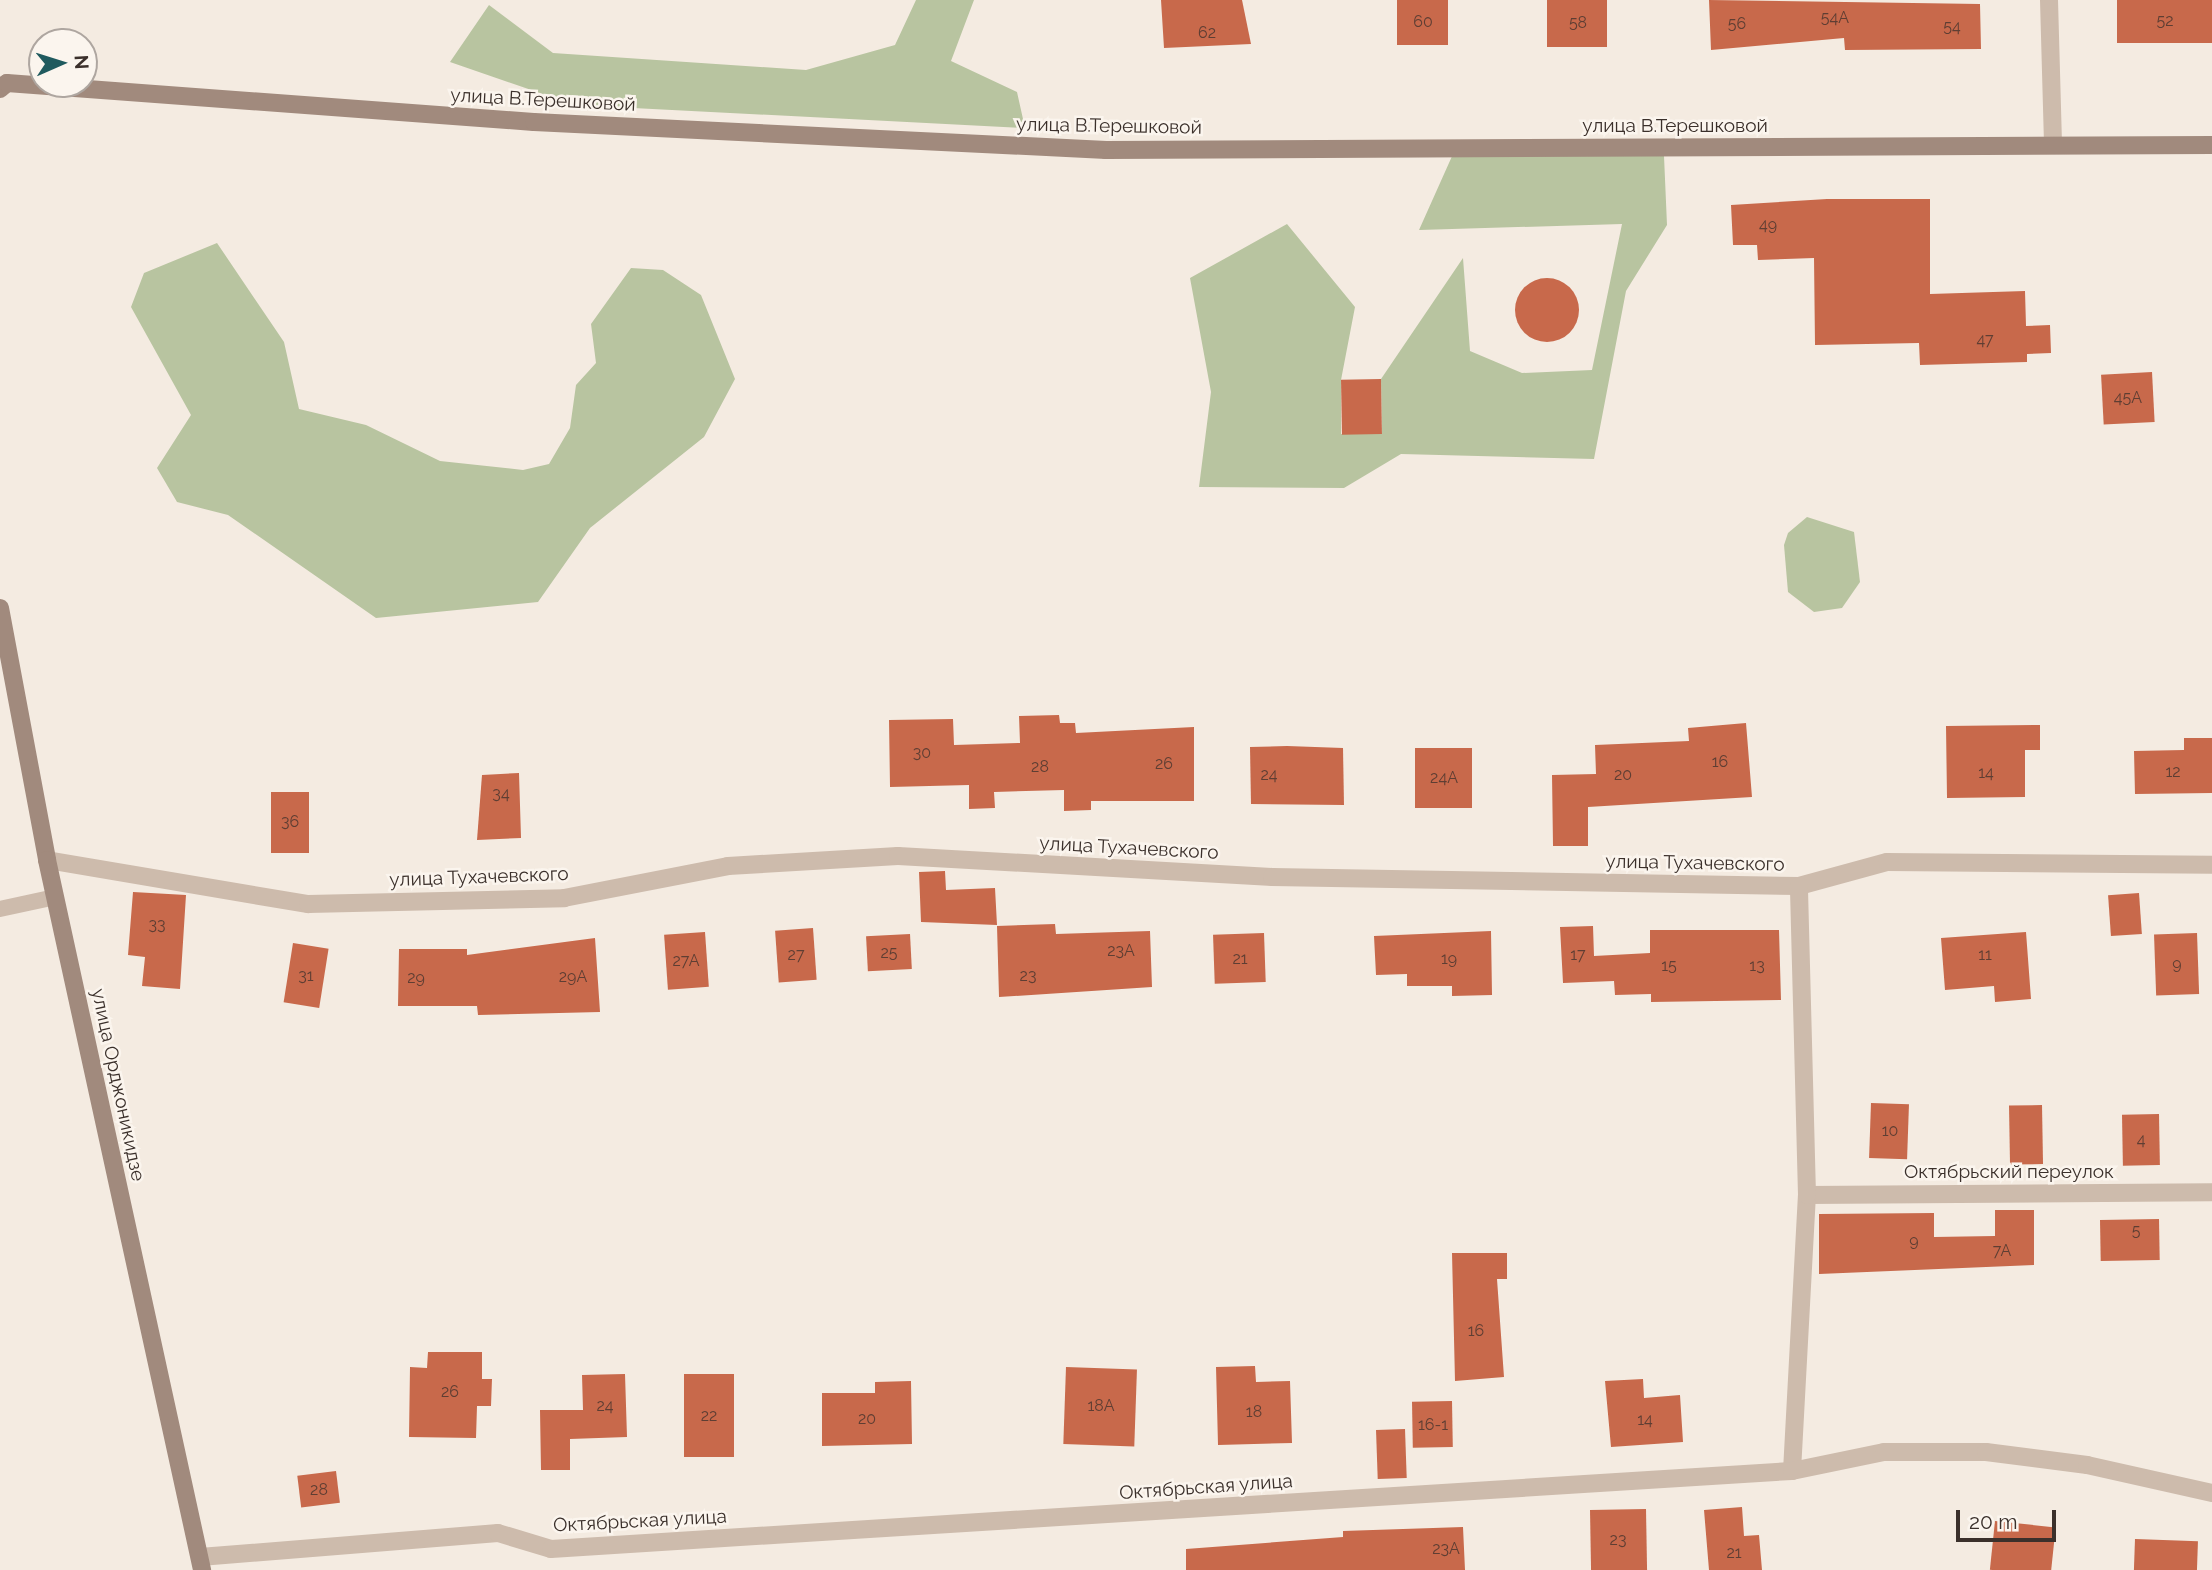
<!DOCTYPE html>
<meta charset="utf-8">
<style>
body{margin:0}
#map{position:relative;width:2212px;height:1570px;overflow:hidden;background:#f4ebe1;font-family:Raleway,sans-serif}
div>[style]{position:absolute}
.green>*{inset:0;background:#b8c4a0}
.building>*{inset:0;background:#c8694b;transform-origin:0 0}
.round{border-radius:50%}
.lane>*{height:16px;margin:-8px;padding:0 8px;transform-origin:8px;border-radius:8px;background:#cdbbac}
.street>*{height:18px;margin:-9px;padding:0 9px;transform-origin:9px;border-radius:9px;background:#cdbbac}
.secondary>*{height:18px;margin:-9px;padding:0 9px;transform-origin:9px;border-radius:9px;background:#a18a7d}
span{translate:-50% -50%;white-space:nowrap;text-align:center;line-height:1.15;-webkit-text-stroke:5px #fbf5ee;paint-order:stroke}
.number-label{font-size:16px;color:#5e3e33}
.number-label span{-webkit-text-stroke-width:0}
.street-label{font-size:19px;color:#3b302b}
.north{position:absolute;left:28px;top:28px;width:70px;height:70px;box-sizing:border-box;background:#fbf5ee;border:2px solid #aea6a0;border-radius:50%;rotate:87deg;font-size:19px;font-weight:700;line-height:28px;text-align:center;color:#3b302b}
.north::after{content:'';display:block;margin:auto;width:24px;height:32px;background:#1f5a5e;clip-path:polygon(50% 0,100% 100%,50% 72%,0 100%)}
.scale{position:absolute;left:1956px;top:1510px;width:100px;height:32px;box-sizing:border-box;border:4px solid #3b302b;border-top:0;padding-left:9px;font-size:21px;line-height:24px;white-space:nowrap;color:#3b302b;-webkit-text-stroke:5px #fbf5ee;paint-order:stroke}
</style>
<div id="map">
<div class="green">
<i style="clip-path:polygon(916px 0,974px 0,951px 61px,1017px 92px,1025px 128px,575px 105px,450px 62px,489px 5px,553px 53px,806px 70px,895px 45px)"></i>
<i style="clip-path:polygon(1453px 154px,1664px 156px,1667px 225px,1626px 291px,1594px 459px,1401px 454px,1344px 488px,1199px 487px,1211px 392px,1190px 278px,1287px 224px,1355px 307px,1341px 380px,1341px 434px,1382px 433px,1381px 379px,1463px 258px,1470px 351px,1522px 373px,1592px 370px,1622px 224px,1419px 230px)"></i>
<i style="clip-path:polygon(217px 243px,284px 342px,299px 409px,366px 425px,440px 461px,523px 470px,549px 464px,570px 428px,576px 385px,596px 363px,591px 324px,631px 268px,663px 270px,701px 295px,735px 379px,704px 437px,590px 528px,538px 602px,376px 618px,228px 515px,177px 502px,157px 468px,191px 415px,131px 307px,144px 273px)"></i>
<i style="clip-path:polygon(1807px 517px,1854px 532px,1860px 582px,1842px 608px,1814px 612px,1788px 592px,1784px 545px,1788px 533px)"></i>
</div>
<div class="building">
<i style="clip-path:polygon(1161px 0,1242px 0,1251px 44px,1164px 48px)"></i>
<i style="left:1397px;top:0;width:51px;height:45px"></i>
<i style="left:1547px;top:0;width:60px;height:47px"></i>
<i style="clip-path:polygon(1709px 0,1980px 4px,1981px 49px,1845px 50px,1844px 38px,1711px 50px)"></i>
<i style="left:2117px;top:0;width:95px;height:43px"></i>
<i style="clip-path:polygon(1827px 199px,1930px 199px,1930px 294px,2025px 291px,2026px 326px,2050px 325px,2051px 353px,2027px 354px,2027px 362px,1920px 365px,1919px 343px,1815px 345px,1814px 258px,1758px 260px,1757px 245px,1733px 245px,1731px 205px)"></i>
<i class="round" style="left:1515px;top:278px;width:64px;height:64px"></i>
<i style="left:2152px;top:372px;width:50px;height:51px;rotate:87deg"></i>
<i style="left:1381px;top:379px;width:55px;height:40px;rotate:89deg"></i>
<i style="clip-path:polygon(1059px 715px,1060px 723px,1075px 723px,1076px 733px,1194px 727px,1194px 801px,1091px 801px,1091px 810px,1064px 811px,1064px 790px,994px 792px,995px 808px,969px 809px,969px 785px,890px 787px,889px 720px,953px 719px,954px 745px,1020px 743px,1019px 716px)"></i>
<i style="clip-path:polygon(1746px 723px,1752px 797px,1588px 807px,1588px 846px,1553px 846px,1552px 775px,1596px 774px,1595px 745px,1689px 741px,1688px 728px)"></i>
<i style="clip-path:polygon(2040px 725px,2040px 750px,2025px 750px,2025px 797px,1947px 798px,1946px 726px)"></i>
<i style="clip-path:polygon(2184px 738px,2212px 738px,2212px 793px,2135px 794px,2134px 751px,2184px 750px)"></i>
<i style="clip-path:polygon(1287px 746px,1343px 748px,1344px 805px,1251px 804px,1250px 747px)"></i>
<i style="left:1415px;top:748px;width:57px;height:60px"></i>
<i style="clip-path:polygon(519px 773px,521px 838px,477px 840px,482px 775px)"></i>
<i style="left:271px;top:792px;width:38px;height:61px"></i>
<i style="clip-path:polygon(945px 871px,946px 890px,995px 888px,997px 925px,921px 922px,919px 872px)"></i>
<i style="clip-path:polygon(133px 892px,186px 895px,180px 989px,142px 986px,145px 957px,128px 955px)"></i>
<i style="left:2139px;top:893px;width:41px;height:31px;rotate:86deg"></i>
<i style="clip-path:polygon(1055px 924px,1056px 934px,1150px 931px,1152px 987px,999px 997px,997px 926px)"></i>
<i style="clip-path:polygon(1593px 926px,1594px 956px,1650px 953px,1650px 930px,1779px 930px,1781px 1000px,1651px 1002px,1651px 994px,1615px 995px,1614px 981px,1563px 983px,1560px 927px)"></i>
<i style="left:813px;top:928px;width:52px;height:38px;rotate:86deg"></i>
<i style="clip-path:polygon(1491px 931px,1492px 995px,1452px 996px,1452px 986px,1407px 986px,1407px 974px,1376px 975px,1374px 936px)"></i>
<i style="left:705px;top:932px;width:55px;height:41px;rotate:86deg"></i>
<i style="clip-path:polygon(2026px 932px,2031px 999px,1995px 1002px,1994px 986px,1945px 990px,1941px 938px)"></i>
<i style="left:1264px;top:933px;width:49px;height:51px;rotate:88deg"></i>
<i style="left:2197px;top:933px;width:61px;height:43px;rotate:88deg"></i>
<i style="left:910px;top:934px;width:35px;height:44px;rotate:87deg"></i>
<i style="clip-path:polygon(595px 938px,600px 1012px,478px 1015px,477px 1006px,398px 1006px,399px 949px,467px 949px,467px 955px)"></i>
<i style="left:293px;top:943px;width:36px;height:60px;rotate:9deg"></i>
<i style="left:1871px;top:1103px;width:38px;height:55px;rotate:2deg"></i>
<i style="left:2042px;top:1105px;width:59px;height:33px;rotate:89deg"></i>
<i style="left:2159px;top:1114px;width:51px;height:37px;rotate:89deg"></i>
<i style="clip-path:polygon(1995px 1210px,2034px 1210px,2034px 1265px,1819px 1274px,1819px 1214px,1934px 1213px,1934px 1237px,1995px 1236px)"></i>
<i style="left:2159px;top:1219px;width:41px;height:59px;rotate:89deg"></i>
<i style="clip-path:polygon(1452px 1253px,1507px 1253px,1507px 1279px,1497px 1279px,1504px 1377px,1455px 1381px)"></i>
<i style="clip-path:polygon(428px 1352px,482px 1352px,482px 1379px,492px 1379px,491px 1406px,477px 1406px,476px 1438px,409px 1437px,410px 1367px,427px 1368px)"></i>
<i style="clip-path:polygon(1255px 1366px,1256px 1382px,1290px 1381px,1292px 1443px,1218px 1445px,1216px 1367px)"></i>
<i style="left:1066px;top:1367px;width:71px;height:77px;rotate:2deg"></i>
<i style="clip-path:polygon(625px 1374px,627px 1437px,570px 1439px,570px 1470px,541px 1470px,540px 1410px,583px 1410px,582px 1375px)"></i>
<i style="left:684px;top:1374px;width:50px;height:83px"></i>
<i style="clip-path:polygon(1643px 1379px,1644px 1398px,1680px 1395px,1683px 1442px,1611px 1447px,1605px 1381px)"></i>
<i style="clip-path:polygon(911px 1381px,912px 1444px,822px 1446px,822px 1393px,875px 1393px,875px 1382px)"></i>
<i style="left:1452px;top:1401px;width:46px;height:40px;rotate:89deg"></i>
<i style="left:1405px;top:1429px;width:49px;height:29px;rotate:88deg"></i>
<i style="left:336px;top:1471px;width:32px;height:39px;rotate:83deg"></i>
<i style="clip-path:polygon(1742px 1507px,1744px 1536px,1759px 1535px,1762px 1570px,1709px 1570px,1704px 1510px)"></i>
<i style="left:1646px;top:1509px;width:61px;height:56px;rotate:89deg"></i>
<i style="left:1995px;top:1521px;width:61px;height:49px;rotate:6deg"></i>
<i style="clip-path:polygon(1463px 1527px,1465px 1570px,1186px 1570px,1186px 1549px,1343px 1537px,1343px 1531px)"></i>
<i style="left:2135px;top:1539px;width:63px;height:31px;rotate:2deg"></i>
</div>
<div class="lane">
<i style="left:0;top:909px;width:56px;rotate:-12.3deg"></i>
</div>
<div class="street">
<i style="left:2049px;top:0;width:144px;rotate:88.4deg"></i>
<i style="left:47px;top:860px;width:265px;rotate:9.6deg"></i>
<i style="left:308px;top:904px;width:256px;rotate:-1.3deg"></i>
<i style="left:564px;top:898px;width:167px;rotate:-11deg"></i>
<i style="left:728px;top:866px;width:170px;rotate:-3.4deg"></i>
<i style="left:898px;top:856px;width:375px;rotate:3.2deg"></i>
<i style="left:1272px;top:877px;width:527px;rotate:0.98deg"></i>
<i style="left:1799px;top:886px;width:91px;rotate:-15.3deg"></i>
<i style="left:1887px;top:862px;width:325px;rotate:0.5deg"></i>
<i style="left:1807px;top:1195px;width:405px;rotate:-0.4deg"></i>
<i style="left:1792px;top:1471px;width:276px;rotate:-86.9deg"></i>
<i style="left:1807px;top:1195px;width:309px;rotate:-91.5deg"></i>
<i style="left:200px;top:1557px;width:299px;rotate:-4.6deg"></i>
<i style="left:498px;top:1533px;width:55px;rotate:16.8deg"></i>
<i style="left:551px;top:1549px;width:1243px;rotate:-3.6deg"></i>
<i style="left:1792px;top:1471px;width:94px;rotate:-11.7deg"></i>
<i style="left:1884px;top:1452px;width:102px"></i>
<i style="left:1986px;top:1452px;width:102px;rotate:7.3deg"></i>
<i style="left:2087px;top:1465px;width:128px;rotate:12.6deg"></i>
</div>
<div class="secondary">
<i style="left:0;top:89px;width:9px;rotate:-41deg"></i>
<i style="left:7px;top:83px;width:528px;rotate:4.23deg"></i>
<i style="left:534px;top:122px;width:573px;rotate:2.8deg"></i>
<i style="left:1106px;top:150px;width:1106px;rotate:-0.26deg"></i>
<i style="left:0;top:608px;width:256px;rotate:79.4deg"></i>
<i style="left:47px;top:860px;width:727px;rotate:77.68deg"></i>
</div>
<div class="number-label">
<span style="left:1835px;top:18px">54А</span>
<span style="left:2165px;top:21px">52</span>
<span style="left:1423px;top:22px">60</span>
<span style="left:1578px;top:23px">58</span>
<span style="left:1737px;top:24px">56</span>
<span style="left:1952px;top:27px">54</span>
<span style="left:1207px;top:33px">62</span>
<span style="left:1768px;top:225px">49</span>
<span style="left:1985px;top:340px">47</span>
<span style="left:2128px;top:398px">45А</span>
<span style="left:922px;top:753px">30</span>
<span style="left:1720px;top:762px">16</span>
<span style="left:1164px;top:764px">26</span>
<span style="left:1040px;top:767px">28</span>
<span style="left:2173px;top:772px">12</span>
<span style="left:1986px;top:773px">14</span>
<span style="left:1269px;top:775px">24</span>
<span style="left:1623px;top:775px">20</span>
<span style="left:1444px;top:778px">24А</span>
<span style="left:501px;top:794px">34</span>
<span style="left:290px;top:822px">36</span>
<span style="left:157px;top:925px">33</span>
<span style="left:1121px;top:951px">23А</span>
<span style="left:889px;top:953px">25</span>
<span style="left:796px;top:955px">27</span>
<span style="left:1578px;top:955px">17</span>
<span style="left:1985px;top:955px">11</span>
<span style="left:1240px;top:959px">21</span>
<span style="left:1449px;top:959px">19</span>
<span style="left:686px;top:961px">27А</span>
<span style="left:2177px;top:964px">9</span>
<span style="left:1669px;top:966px">15</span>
<span style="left:1757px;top:966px">13</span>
<span style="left:306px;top:976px">31</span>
<span style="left:1028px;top:976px">23</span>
<span style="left:573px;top:977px">29А</span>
<span style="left:416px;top:978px">29</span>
<span style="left:1890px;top:1131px">10</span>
<span style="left:2141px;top:1140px">4</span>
<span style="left:2136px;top:1231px">5</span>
<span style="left:1914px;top:1241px">9</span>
<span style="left:2002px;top:1251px">7А</span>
<span style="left:1476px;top:1331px">16</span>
<span style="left:450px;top:1392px">26</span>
<span style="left:605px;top:1406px">24</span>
<span style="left:1101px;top:1406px">18А</span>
<span style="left:1254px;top:1412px">18</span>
<span style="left:709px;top:1416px">22</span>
<span style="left:867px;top:1419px">20</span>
<span style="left:1645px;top:1420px">14</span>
<span style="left:1433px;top:1425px">16-1</span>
<span style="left:319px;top:1490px">28</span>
<span style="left:1618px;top:1540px">23</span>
<span style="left:1446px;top:1549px">23А</span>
<span style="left:1734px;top:1553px">21</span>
</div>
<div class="street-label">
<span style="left:543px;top:100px;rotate:3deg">улица В.Терешковой</span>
<span style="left:1109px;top:126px;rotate:1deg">улица В.Терешковой</span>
<span style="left:1675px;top:126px">улица В.Терешковой</span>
<span style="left:1129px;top:848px;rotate:3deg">улица Тухачевского</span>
<span style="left:1695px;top:863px;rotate:1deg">улица Тухачевского</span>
<span style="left:479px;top:877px;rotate:-2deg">улица Тухачевского</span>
<span style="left:118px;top:1085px;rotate:78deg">улица Орджоникидзе</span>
<span style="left:2009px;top:1172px">Октябрьский переулок</span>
<span style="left:1206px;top:1487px;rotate:-4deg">Октябрьская улица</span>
<span style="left:640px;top:1521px;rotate:-3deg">Октябрьская улица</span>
</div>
<div class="north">N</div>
<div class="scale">20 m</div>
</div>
